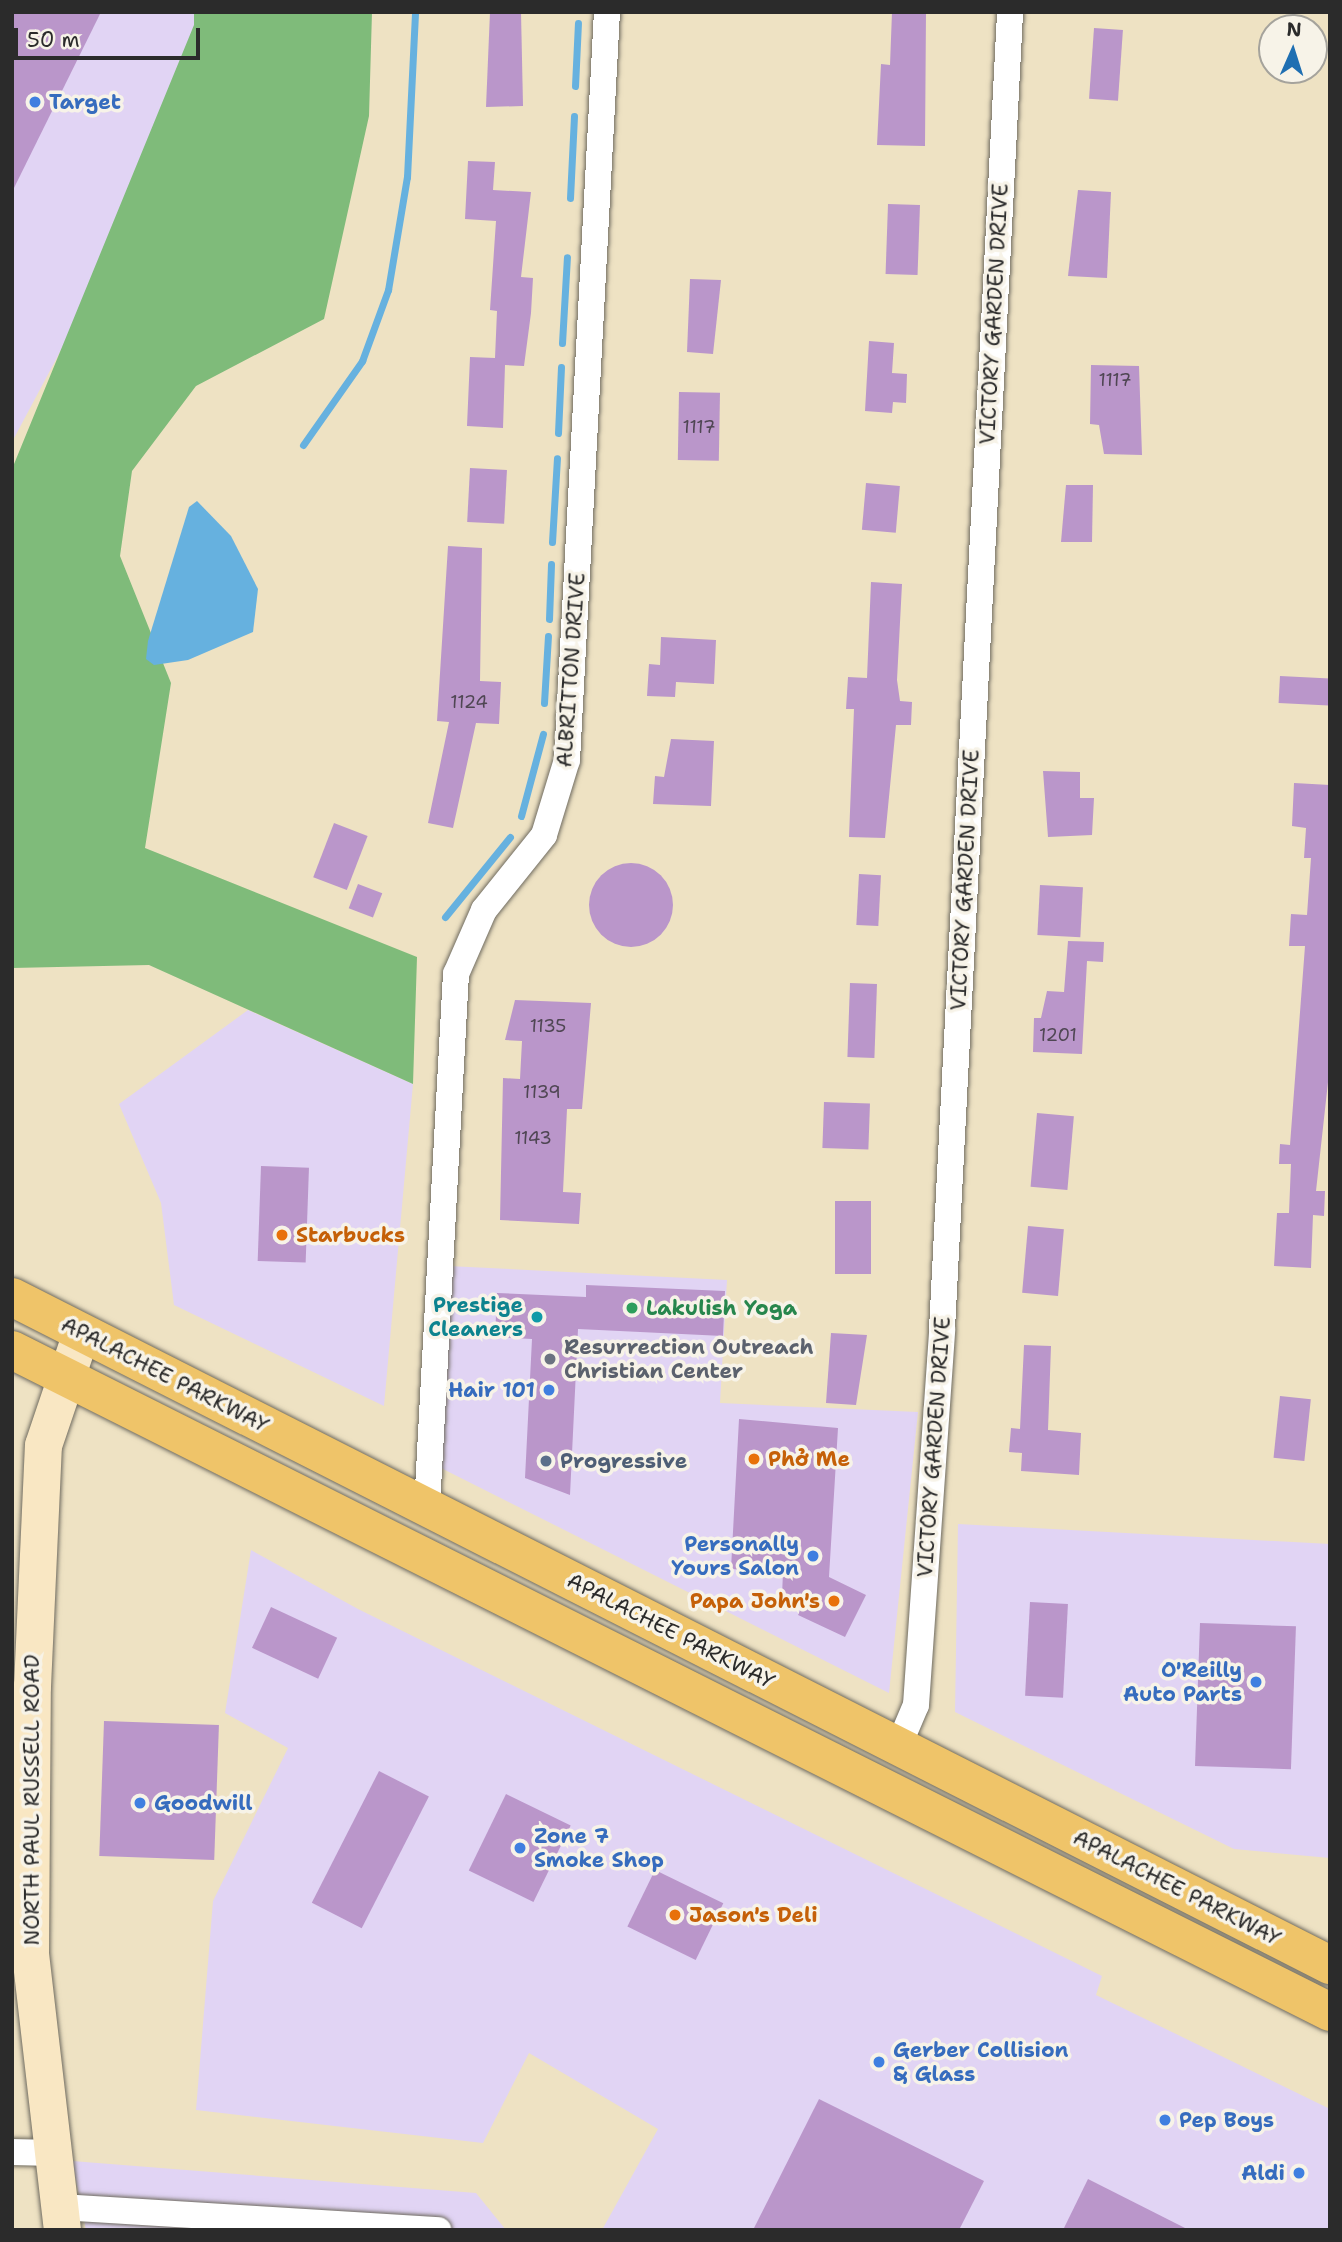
<!DOCTYPE html>
<meta charset="utf-8">
<style>
body{margin:0}
#map{position:relative;width:1342px;height:2242px;overflow:hidden;background:#eee2c3;font-family:"Shantell Sans",sans-serif}
div>[style]{position:absolute}
.built>*{inset:0;background:#e1d4f4}
.forest>*{inset:0;background:#7fbb7a}
.water>*{inset:0;background:#66b1df}
.stream>*{height:7px;margin:-3.5px;padding:0 3.5px;transform-origin:3.5px;border-radius:3.5px;background:#66b1df}
.building>*{inset:0;background:#ba96ca;transform-origin:0 0}
.round{border-radius:50%}
.roads{filter:drop-shadow(0 0 2px #6f6b60) drop-shadow(0 0 2px #6f6b60)}
.street>*{height:26px;margin:-13px;padding:0 13px;transform-origin:13px;border-radius:13px;background:#fff}
.secondary>*{height:37px;margin:-18.5px;padding:0 18.5px;transform-origin:18.5px;border-radius:18.5px;background:#f9e7c3}
.primary>*{height:38px;margin:-19px;padding:0 19px;transform-origin:19px;border-radius:19px;background:#efc469}
.dots>*{width:19px;height:19px;translate:-50% -50%;box-sizing:border-box;border:4px solid #f7f3e8;border-radius:50%}
span{translate:-50% -50%;white-space:nowrap;text-align:center;line-height:1.15;-webkit-text-stroke:7px #f7f3e8;paint-order:stroke}
.number-label{font-size:18px;color:#4f4653}
.number-label span{-webkit-text-stroke-width:0}
.shop-label{font-size:21px;color:#366cbe;font-weight:700}
.left{translate:0 -50%;text-align:left}
.right{translate:-100% -50%;text-align:right}
.street-label{font-size:21px;color:#2b2b2b}
.food-label{font-size:21px;color:#c56008;font-weight:700}
.culture-label{font-size:21px;color:#0d838f;font-weight:700}
.leisure-label{font-size:21px;color:#27864d;font-weight:700}
.worship-label{font-size:21px;color:#5b616d;font-weight:700}
.service-label{font-size:21px;color:#4e5e75;font-weight:700}
.frame{position:absolute;inset:0;border:14px solid #2b2b2b;pointer-events:none}
.north{position:absolute;left:1258px;top:14px;width:70px;height:70px;box-sizing:border-box;background:#f7f3e8;border:2px solid #a5a39c;border-radius:50%;rotate:3deg;font-size:19px;font-weight:700;line-height:28px;text-align:center;color:#2b2b2b}
.north::after{content:'';display:block;margin:auto;width:24px;height:32px;background:#1f6fb2;clip-path:polygon(50% 0,100% 100%,50% 72%,0 100%)}
.scale{position:absolute;left:14px;top:28px;width:186px;height:32px;box-sizing:border-box;border:4px solid #2b2b2b;border-top:0;padding-left:9px;font-size:21px;line-height:24px;white-space:nowrap;color:#2b2b2b;-webkit-text-stroke:5px #f7f3e8;paint-order:stroke}
</style>
<div id="map">
<div class="built">
<i style="clip-path:polygon(12px 12px,241px 12px,12px 442px)"></i>
<i style="clip-path:polygon(248px 1010px,413px 1084px,384px 1406px,174px 1305px,161px 1203px,119px 1104px)"></i>
<i style="clip-path:polygon(448px 1266px,727px 1280px,720px 1403px,918px 1412px,889px 1693px,437px 1466px)"></i>
<i style="clip-path:polygon(958px 1524px,1330px 1544px,1330px 1858px,1234px 1849px,955px 1712px)"></i>
<i style="clip-path:polygon(251px 1550px,358px 1609px,1102px 1976px,1096px 1995px,1330px 2109px,1330px 2230px,602px 2230px,658px 2129px,529px 2053px,483px 2143px,196px 2110px,213px 1901px,288px 1748px,225px 1713px)"></i>
<i style="clip-path:polygon(72px 2161px,476px 2193px,506px 2230px,86px 2230px)"></i>
</div>
<div class="forest">
<i style="clip-path:polygon(194px 12px,372px 12px,369px 116px,324px 319px,196px 386px,132px 471px,120px 556px,171px 683px,145px 848px,417px 957px,413px 1084px,149px 965px,12px 968px,12px 469px,194px 25px)"></i>
</div>
<div class="water">
<i style="clip-path:polygon(197px 501px,231px 536px,258px 589px,253px 632px,188px 660px,154px 665px,146px 659px,148px 641px,189px 507px)"></i>
</div>
<div class="stream">
<i style="left:575px;top:86px;width:63px;rotate:-87.3deg"></i>
<i style="left:570px;top:198px;width:82px;rotate:-87.2deg"></i>
<i style="left:562px;top:343px;width:86px;rotate:-86.7deg"></i>
<i style="left:558px;top:433px;width:66px;rotate:-87.4deg"></i>
<i style="left:303px;top:445px;width:103px;rotate:-54.9deg"></i>
<i style="left:362px;top:361px;width:76px;rotate:-69.9deg"></i>
<i style="left:388px;top:290px;width:115px;rotate:-80.5deg"></i>
<i style="left:407px;top:177px;width:165px;rotate:-87.2deg"></i>
<i style="left:552px;top:542px;width:84px;rotate:-86.6deg"></i>
<i style="left:549px;top:619px;width:55px;rotate:-87.9deg"></i>
<i style="left:544px;top:703px;width:67px;rotate:-86.6deg"></i>
<i style="left:521px;top:816px;width:85px;rotate:-75deg"></i>
<i style="left:445px;top:917px;width:103px;rotate:-50.9deg"></i>
</div>
<div class="building">
<i style="clip-path:polygon(12px 12px,101px 12px,12px 192px)"></i>
<i style="clip-path:polygon(490px 12px,521px 12px,523px 106px,486px 107px)"></i>
<i style="clip-path:polygon(892px 12px,926px 12px,925px 146px,877px 145px,881px 64px,890px 65px)"></i>
<i style="left:1094px;top:28px;width:29px;height:71px;rotate:4deg"></i>
<i style="clip-path:polygon(468px 161px,495px 162px,493px 190px,531px 192px,521px 277px,533px 278px,531px 313px,524px 366px,505px 365px,503px 428px,467px 426px,470px 357px,495px 358px,497px 311px,490px 310px,496px 221px,465px 219px)"></i>
<i style="clip-path:polygon(1078px 190px,1111px 192px,1107px 278px,1068px 276px)"></i>
<i style="left:888px;top:204px;width:32px;height:70px;rotate:2deg"></i>
<i style="clip-path:polygon(690px 279px,721px 280px,713px 354px,687px 352px)"></i>
<i style="clip-path:polygon(869px 341px,894px 343px,892px 373px,907px 374px,906px 403px,893px 402px,892px 413px,865px 411px)"></i>
<i style="clip-path:polygon(1091px 365px,1139px 366px,1142px 455px,1104px 454px,1099px 425px,1090px 424px)"></i>
<i style="left:679px;top:392px;width:41px;height:68px;rotate:1deg"></i>
<i style="left:470px;top:468px;width:37px;height:54px;rotate:3deg"></i>
<i style="left:866px;top:483px;width:34px;height:47px;rotate:5deg"></i>
<i style="clip-path:polygon(1066px 485px,1093px 485px,1092px 542px,1061px 542px)"></i>
<i style="clip-path:polygon(448px 546px,482px 548px,480px 681px,501px 682px,499px 724px,476px 723px,453px 828px,428px 823px,449px 722px,437px 721px)"></i>
<i style="clip-path:polygon(871px 582px,902px 584px,897px 680px,900px 701px,912px 702px,911px 725px,896px 725px,885px 838px,849px 837px,854px 709px,846px 709px,848px 677px,867px 678px)"></i>
<i style="clip-path:polygon(661px 637px,716px 640px,714px 684px,676px 682px,675px 697px,647px 696px,649px 664px,660px 665px)"></i>
<i style="left:1280px;top:676px;width:50px;height:27px;rotate:3deg"></i>
<i style="clip-path:polygon(671px 739px,714px 741px,711px 806px,653px 804px,655px 776px,664px 777px)"></i>
<i style="clip-path:polygon(1043px 771px,1080px 772px,1080px 798px,1094px 798px,1092px 835px,1048px 837px)"></i>
<i style="clip-path:polygon(1294px 783px,1330px 785px,1330px 1064px,1316px 1191px,1325px 1191px,1324px 1216px,1313px 1215px,1311px 1268px,1274px 1266px,1277px 1213px,1289px 1213px,1291px 1164px,1279px 1164px,1280px 1144px,1290px 1145px,1305px 946px,1289px 946px,1291px 914px,1307px 915px,1311px 858px,1304px 858px,1306px 828px,1292px 826px)"></i>
<i style="left:334px;top:823px;width:36px;height:58px;rotate:21deg"></i>
<i class="round" style="left:589px;top:863px;width:84px;height:84px"></i>
<i style="left:859px;top:874px;width:22px;height:51px;rotate:3deg"></i>
<i style="left:358px;top:884px;width:26px;height:26px;rotate:21deg"></i>
<i style="left:1040px;top:885px;width:43px;height:50px;rotate:3deg"></i>
<i style="clip-path:polygon(1068px 941px,1104px 942px,1103px 962px,1087px 961px,1082px 1054px,1033px 1052px,1034px 1018px,1041px 1018px,1047px 991px,1064px 992px)"></i>
<i style="left:850px;top:983px;width:27px;height:74px;rotate:2deg"></i>
<i style="clip-path:polygon(515px 1000px,591px 1003px,582px 1109px,567px 1109px,563px 1192px,581px 1193px,579px 1224px,500px 1220px,503px 1078px,520px 1079px,522px 1041px,505px 1040px)"></i>
<i style="left:824px;top:1102px;width:46px;height:46px;rotate:2deg"></i>
<i style="left:1037px;top:1113px;width:37px;height:74px;rotate:5deg"></i>
<i style="left:261px;top:1166px;width:48px;height:95px;rotate:2deg"></i>
<i style="left:835px;top:1201px;width:36px;height:73px"></i>
<i style="left:1028px;top:1226px;width:36px;height:67px;rotate:5deg"></i>
<i style="clip-path:polygon(586px 1285px,725px 1291px,723px 1336px,578px 1329px,570px 1495px,525px 1478px,532px 1339px,495px 1337px,497px 1293px,586px 1297px)"></i>
<i style="clip-path:polygon(831px 1333px,867px 1335px,856px 1405px,826px 1403px)"></i>
<i style="clip-path:polygon(1024px 1345px,1051px 1346px,1048px 1430px,1081px 1433px,1079px 1475px,1021px 1471px,1022px 1453px,1009px 1452px,1011px 1428px,1020px 1429px)"></i>
<i style="left:1280px;top:1396px;width:31px;height:62px;rotate:6deg"></i>
<i style="clip-path:polygon(739px 1419px,838px 1428px,829px 1577px,866px 1595px,845px 1637px,798px 1615px,801px 1608px,782px 1596px,783px 1572px,731px 1569px)"></i>
<i style="left:1030px;top:1602px;width:38px;height:94px;rotate:3deg"></i>
<i style="left:271px;top:1607px;width:73px;height:45px;rotate:25deg"></i>
<i style="left:1200px;top:1623px;width:96px;height:143px;rotate:2deg"></i>
<i style="left:104px;top:1721px;width:115px;height:135px;rotate:2deg"></i>
<i style="left:379px;top:1771px;width:56px;height:148px;rotate:27deg"></i>
<i style="left:506px;top:1794px;width:72px;height:85px;rotate:26deg"></i>
<i style="left:655px;top:1870px;width:76px;height:63px;rotate:26deg"></i>
<i style="clip-path:polygon(819px 2099px,984px 2181px,959px 2230px,753px 2230px)"></i>
<i style="clip-path:polygon(1088px 2179px,1189px 2230px,1063px 2230px)"></i>
</div>
<div class="roads">
<div class="street">
<i style="left:427px;top:1507px;width:534px;rotate:-86.89deg"></i>
<i style="left:456px;top:974px;width:70px;rotate:-66.4deg"></i>
<i style="left:484px;top:910px;width:96px;rotate:-51.3deg"></i>
<i style="left:544px;top:835px;width:78px;rotate:-73deg"></i>
<i style="left:567px;top:760px;width:749px;rotate:-86.94deg"></i>
<i style="left:899px;top:1745px;width:43px;rotate:-67deg"></i>
<i style="left:916px;top:1705px;width:377px;rotate:-86deg"></i>
<i style="left:942px;top:1329px;width:1319px;rotate:-87.04deg"></i>
<i style="left:12px;top:2152px;width:42px;rotate:1.4deg"></i>
<i style="left:61px;top:2207px;width:378px;rotate:3.5deg"></i>
</div>
<div class="secondary">
<i style="left:62px;top:2230px;width:279px;rotate:-96.6deg"></i>
<i style="left:30px;top:1953px;width:267px;rotate:-89.6deg"></i>
<i style="left:32px;top:1686px;width:241px;rotate:-87.4deg"></i>
<i style="left:43px;top:1445px;width:118px;rotate:-71.3deg"></i>
</div>
<div class="primary">
<i style="left:12px;top:1297px;width:1478px;rotate:26.88deg"></i>
<i style="left:12px;top:1350px;width:1475px;rotate:26.67deg"></i>
</div>
</div>
<div class="dots">
<i style="left:35px;top:102px;background:#3f7fe0"></i>
<i style="left:282px;top:1235px;background:#e8710a"></i>
<i style="left:632px;top:1308px;background:#2e9e5b"></i>
<i style="left:537px;top:1317px;background:#0f9aa8"></i>
<i style="left:550px;top:1359px;background:#6b7280"></i>
<i style="left:549px;top:1390px;background:#3f7fe0"></i>
<i style="left:754px;top:1459px;background:#e8710a"></i>
<i style="left:546px;top:1461px;background:#5c6f8a"></i>
<i style="left:813px;top:1556px;background:#3f7fe0"></i>
<i style="left:834px;top:1601px;background:#e8710a"></i>
<i style="left:1256px;top:1682px;background:#3f7fe0"></i>
<i style="left:140px;top:1803px;background:#3f7fe0"></i>
<i style="left:520px;top:1848px;background:#3f7fe0"></i>
<i style="left:675px;top:1915px;background:#e8710a"></i>
<i style="left:879px;top:2062px;background:#3f7fe0"></i>
<i style="left:1165px;top:2120px;background:#3f7fe0"></i>
<i style="left:1299px;top:2173px;background:#3f7fe0"></i>
</div>
<div class="number-label">
<span style="left:1115px;top:380px">1117</span>
<span style="left:699px;top:427px">1117</span>
<span style="left:469px;top:702px">1124</span>
<span style="left:548px;top:1026px">1135</span>
<span style="left:1058px;top:1035px">1201</span>
<span style="left:542px;top:1092px">1139</span>
<span style="left:533px;top:1138px">1143</span>
</div>
<div class="shop-label">
<span class="left" style="left:49px;top:102px">Target</span>
<span class="right" style="left:535px;top:1390px">Hair 101</span>
<span class="right" style="left:799px;top:1556px">Personally<br>Yours Salon</span>
<span class="right" style="left:1242px;top:1682px">O'Reilly<br>Auto Parts</span>
<span class="left" style="left:154px;top:1803px">Goodwill</span>
<span class="left" style="left:534px;top:1848px">Zone 7<br>Smoke Shop</span>
<span class="left" style="left:893px;top:2062px">Gerber Collision<br>&amp; Glass</span>
<span class="left" style="left:1179px;top:2120px">Pep Boys</span>
<span class="right" style="left:1285px;top:2173px">Aldi</span>
</div>
<div class="street-label">
<span style="left:994px;top:314px;rotate:-87deg">VICTORY GARDEN DRIVE</span>
<span style="left:571px;top:670px;rotate:-86deg">ALBRITTON DRIVE</span>
<span style="left:965px;top:880px;rotate:-87deg">VICTORY GARDEN DRIVE</span>
<span style="left:165px;top:1375px;rotate:27deg">APALACHEE PARKWAY</span>
<span style="left:934px;top:1447px;rotate:-86deg">VICTORY GARDEN DRIVE</span>
<span style="left:671px;top:1631px;rotate:27deg">APALACHEE PARKWAY</span>
<span style="left:32px;top:1800px;rotate:-90deg">NORTH PAUL RUSSELL ROAD</span>
<span style="left:1177px;top:1888px;rotate:27deg">APALACHEE PARKWAY</span>
</div>
<div class="food-label">
<span class="left" style="left:296px;top:1235px">Starbucks</span>
<span class="left" style="left:768px;top:1459px">Phở Me</span>
<span class="right" style="left:820px;top:1601px">Papa John's</span>
<span class="left" style="left:689px;top:1915px">Jason's Deli</span>
</div>
<div class="culture-label">
<span class="right" style="left:523px;top:1317px">Prestige<br>Cleaners</span>
</div>
<div class="leisure-label">
<span class="left" style="left:646px;top:1308px">Lakulish Yoga</span>
</div>
<div class="worship-label">
<span class="left" style="left:564px;top:1359px">Resurrection Outreach<br>Christian Center</span>
</div>
<div class="service-label">
<span class="left" style="left:560px;top:1461px">Progressive</span>
</div>
<div class="frame"></div>
<div class="north">N</div>
<div class="scale">50 m</div>
</div>
